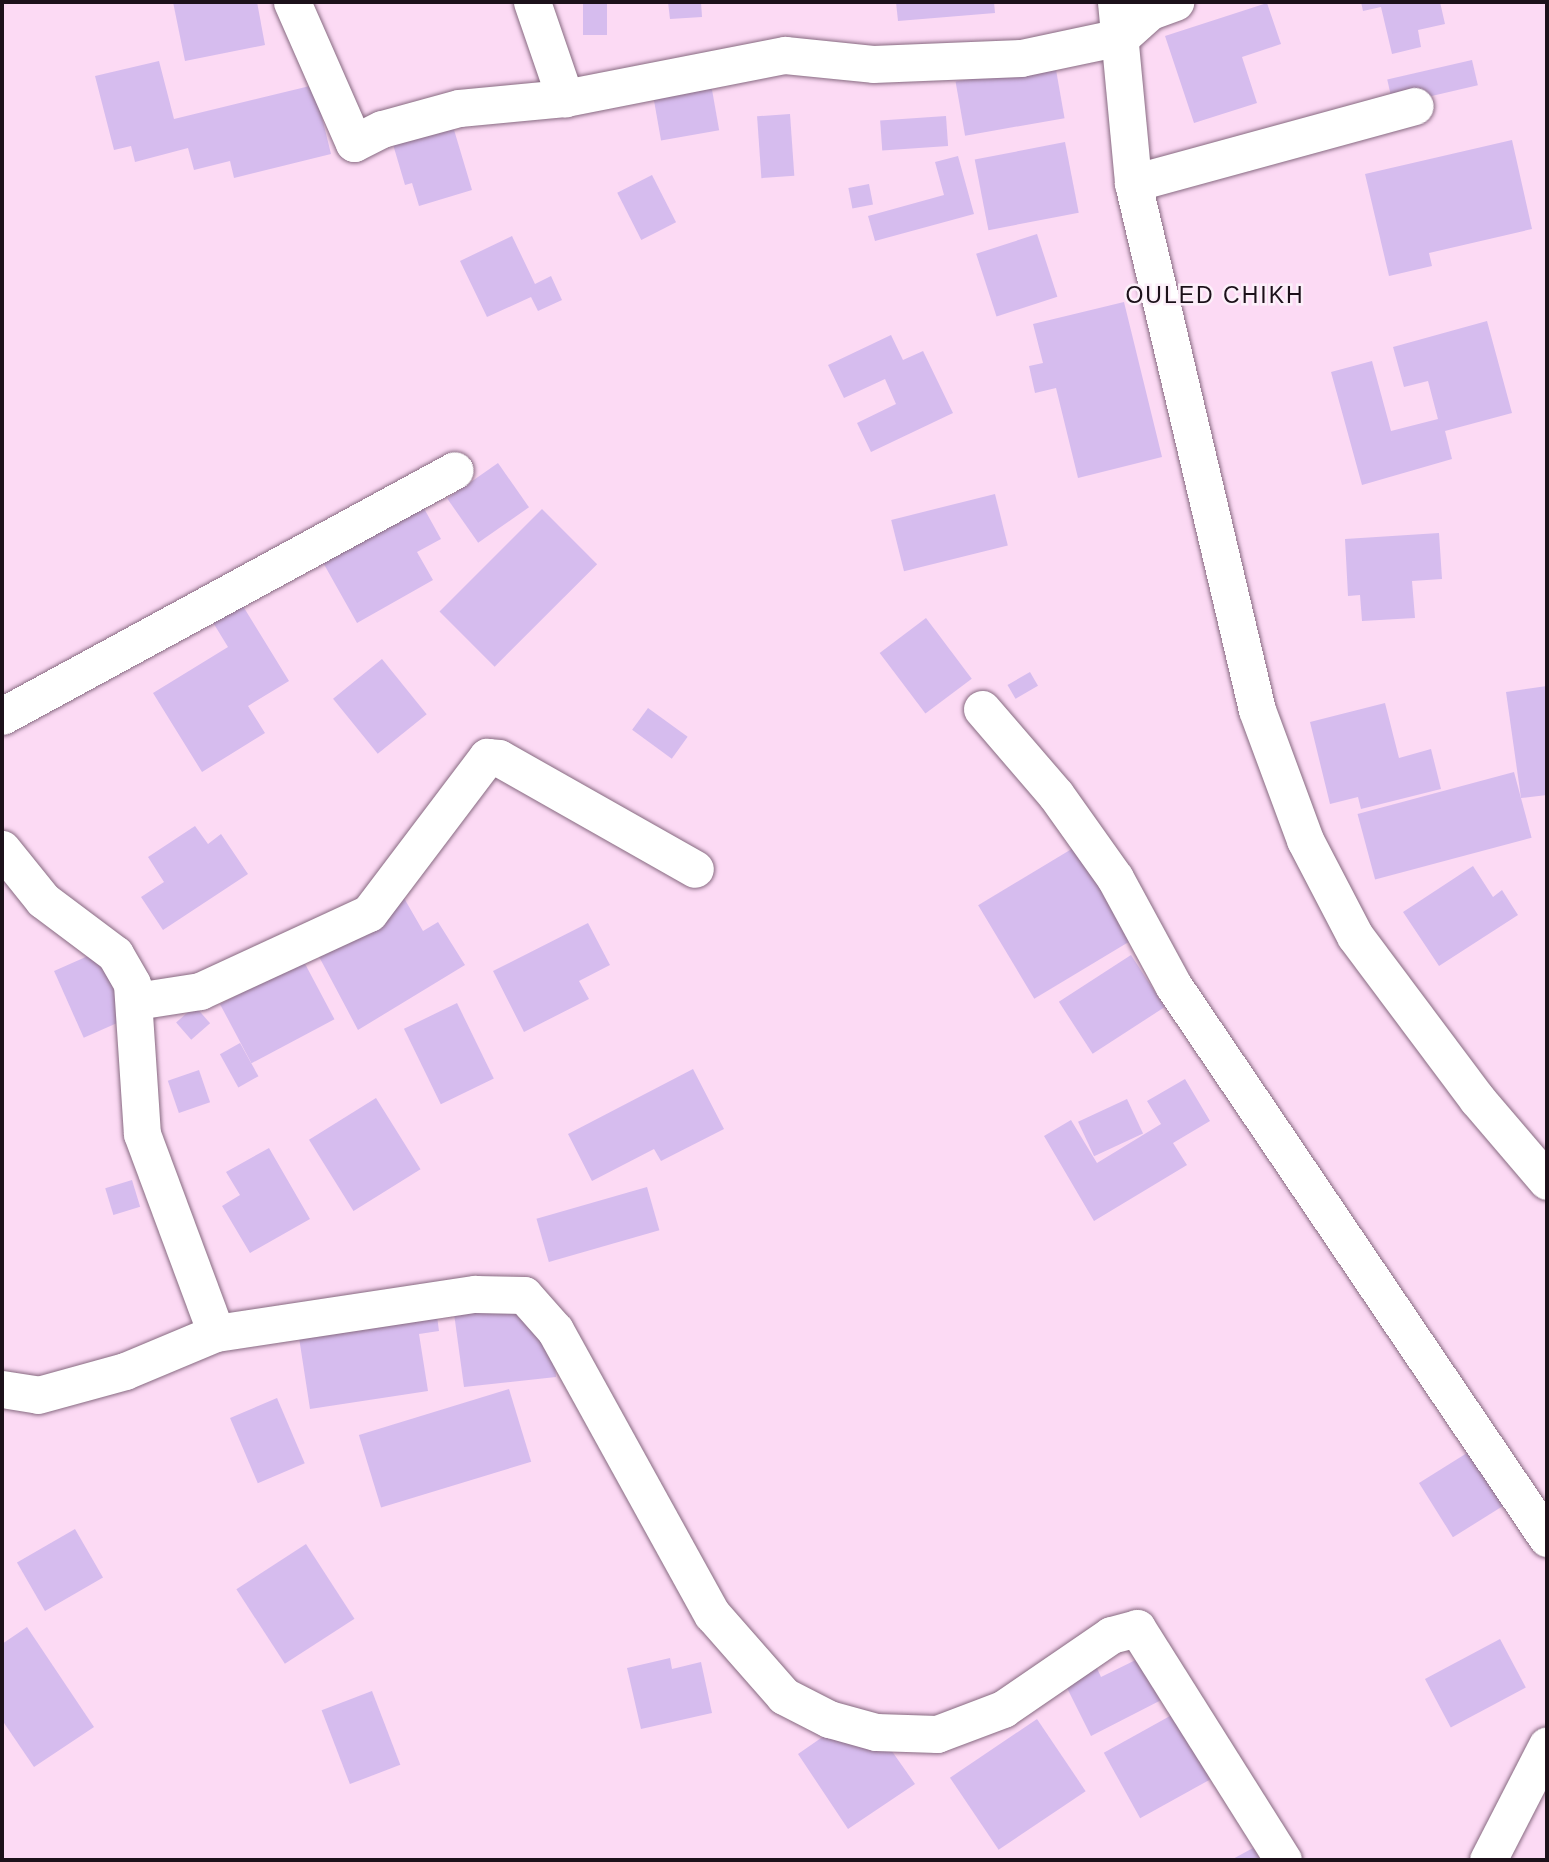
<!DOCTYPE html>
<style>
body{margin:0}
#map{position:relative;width:1549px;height:1862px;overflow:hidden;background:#fcdaf4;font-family:Arial,sans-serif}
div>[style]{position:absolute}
.building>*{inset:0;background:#d6bcee;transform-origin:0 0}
.roads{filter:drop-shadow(0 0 2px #876a81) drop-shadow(0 0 2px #876a81)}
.street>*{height:37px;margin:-18.5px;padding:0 18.5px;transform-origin:18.5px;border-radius:18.5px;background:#fff}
span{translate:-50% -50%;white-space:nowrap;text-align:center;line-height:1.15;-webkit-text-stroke:5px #fceff9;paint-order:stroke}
.quarter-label{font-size:23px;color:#1c111a;letter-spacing:2px}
.frame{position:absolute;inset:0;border:4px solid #1c111a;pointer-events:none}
</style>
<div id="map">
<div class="building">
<i style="clip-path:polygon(173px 2px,257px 2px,265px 45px,185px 61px)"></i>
<i style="left:583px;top:2px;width:24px;height:33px"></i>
<i style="clip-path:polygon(668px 2px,701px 2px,702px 17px,670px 19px)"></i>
<i style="clip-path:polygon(896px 2px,994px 2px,995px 13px,898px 21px)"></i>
<i style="clip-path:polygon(1361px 2px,1440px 2px,1445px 24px,1418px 30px,1421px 47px,1392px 54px,1381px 7px,1363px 11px)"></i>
<i style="clip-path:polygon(1267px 3px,1281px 44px,1242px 57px,1257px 103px,1194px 123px,1165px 36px)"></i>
<i style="left:1472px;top:60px;width:26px;height:87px;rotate:77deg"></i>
<i style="clip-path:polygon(159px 61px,174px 119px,314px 85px,331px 154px,234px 178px,230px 161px,194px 170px,188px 148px,135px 162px,131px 146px,114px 150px,95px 76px)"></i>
<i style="left:1055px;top:64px;width:55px;height:101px;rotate:80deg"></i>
<i style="left:711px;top:84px;width:47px;height:59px;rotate:80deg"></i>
<i style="left:790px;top:114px;width:62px;height:33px;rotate:86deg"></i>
<i style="left:946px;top:116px;width:30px;height:66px;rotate:86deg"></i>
<i style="clip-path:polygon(452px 123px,472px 190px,419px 206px,412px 183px,405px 185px,392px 141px)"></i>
<i style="clip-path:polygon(1512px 140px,1532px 229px,1429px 253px,1432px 266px,1389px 276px,1365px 174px)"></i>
<i style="left:1065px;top:142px;width:72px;height:92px;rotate:79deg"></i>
<i style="clip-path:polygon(958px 156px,974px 214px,875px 241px,868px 216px,944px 195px,935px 162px)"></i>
<i style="left:652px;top:175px;width:53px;height:39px;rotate:63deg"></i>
<i style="left:869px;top:184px;width:21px;height:21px;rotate:79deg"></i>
<i style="left:1037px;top:234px;width:66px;height:64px;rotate:72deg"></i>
<i style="clip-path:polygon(512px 236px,535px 284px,551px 276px,562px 300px,538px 311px,531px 297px,487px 317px,460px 261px)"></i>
<i style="clip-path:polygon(1124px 302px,1162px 457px,1078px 478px,1056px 388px,1035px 393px,1029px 366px,1043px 363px,1033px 324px)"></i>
<i style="clip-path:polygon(1487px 321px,1512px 413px,1445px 431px,1452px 459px,1362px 485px,1331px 372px,1372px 361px,1391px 431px,1438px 419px,1428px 381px,1404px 387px,1393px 347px)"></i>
<i style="clip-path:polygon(891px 335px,903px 360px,923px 351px,953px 413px,871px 452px,857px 423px,896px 404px,885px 379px,844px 398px,828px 365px)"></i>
<i style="left:498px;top:463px;width:54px;height:62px;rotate:55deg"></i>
<i style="left:995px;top:494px;width:53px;height:107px;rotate:76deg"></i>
<i style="clip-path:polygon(421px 503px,441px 539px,417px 552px,433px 580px,357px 623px,321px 559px)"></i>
<i style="left:542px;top:509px;width:78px;height:145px;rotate:45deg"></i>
<i style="clip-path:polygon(1439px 533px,1442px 579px,1412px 581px,1415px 618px,1362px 621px,1360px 595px,1348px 596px,1345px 539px)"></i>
<i style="clip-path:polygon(238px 598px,289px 681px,248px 706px,265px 733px,202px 772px,153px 693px,228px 647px,209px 616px)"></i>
<i style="left:926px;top:618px;width:76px;height:58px;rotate:53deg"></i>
<i style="left:382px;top:659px;width:71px;height:63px;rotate:51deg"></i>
<i style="left:1030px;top:672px;width:16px;height:26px;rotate:60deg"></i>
<i style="clip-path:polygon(1547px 686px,1547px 795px,1521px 798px,1506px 692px)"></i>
<i style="clip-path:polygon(1385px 703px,1399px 758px,1431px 749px,1441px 789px,1361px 809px,1358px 797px,1330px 804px,1310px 722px)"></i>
<i style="left:648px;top:708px;width:49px;height:27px;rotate:36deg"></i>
<i style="left:1514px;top:772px;width:68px;height:162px;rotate:75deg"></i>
<i style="clip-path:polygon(195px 826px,208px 844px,221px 834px,248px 874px,163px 930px,141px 897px,164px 882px,148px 857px)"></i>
<i style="left:1075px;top:847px;width:109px;height:113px;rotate:59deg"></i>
<i style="clip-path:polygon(1473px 866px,1493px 897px,1502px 890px,1518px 915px,1439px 966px,1403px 912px)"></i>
<i style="clip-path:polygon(404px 898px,423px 931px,438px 922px,465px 965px,358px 1030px,316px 951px)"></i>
<i style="clip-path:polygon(588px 923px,610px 965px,579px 981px,589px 999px,524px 1032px,493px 971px)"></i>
<i style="left:97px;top:952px;width:73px;height:47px;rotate:66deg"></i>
<i style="left:1131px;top:955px;width:62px;height:86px;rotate:57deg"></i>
<i style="left:303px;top:960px;width:67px;height:94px;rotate:62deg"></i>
<i style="left:457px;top:1003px;width:84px;height:59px;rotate:64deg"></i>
<i style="left:195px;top:1006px;width:23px;height:25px;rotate:49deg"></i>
<i style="left:240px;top:1043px;width:38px;height:23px;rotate:61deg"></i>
<i style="clip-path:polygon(693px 1069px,724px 1129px,661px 1161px,654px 1149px,592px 1181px,568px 1134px)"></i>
<i style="left:199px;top:1070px;width:34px;height:33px;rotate:71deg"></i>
<i style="clip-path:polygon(1185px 1079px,1210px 1121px,1173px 1143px,1187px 1165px,1094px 1221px,1044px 1136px,1071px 1120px,1097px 1163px,1161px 1124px,1147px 1101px)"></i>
<i style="left:376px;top:1098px;width:84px;height:79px;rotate:58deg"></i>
<i style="left:1127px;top:1099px;width:38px;height:54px;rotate:65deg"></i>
<i style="clip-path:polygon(269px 1148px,310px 1219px,250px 1253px,222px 1206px,240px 1195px,226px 1172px)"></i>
<i style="left:132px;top:1180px;width:28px;height:28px;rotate:73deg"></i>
<i style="left:647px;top:1187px;width:45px;height:115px;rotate:74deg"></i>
<i style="clip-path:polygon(511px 1299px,553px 1344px,556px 1377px,464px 1387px,453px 1306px)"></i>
<i style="clip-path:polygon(436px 1309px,439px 1331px,419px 1334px,428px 1391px,310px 1409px,298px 1331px)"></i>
<i style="left:509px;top:1389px;width:76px;height:157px;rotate:73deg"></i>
<i style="left:277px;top:1398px;width:71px;height:51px;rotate:67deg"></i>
<i style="left:1475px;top:1448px;width:64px;height:66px;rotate:58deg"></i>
<i style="left:75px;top:1529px;width:56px;height:67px;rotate:60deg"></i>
<i style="left:306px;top:1544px;width:89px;height:83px;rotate:57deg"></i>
<i style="clip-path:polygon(27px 1627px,94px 1727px,34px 1767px,2px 1720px,2px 1644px)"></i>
<i style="left:1500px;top:1639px;width:55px;height:85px;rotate:62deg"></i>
<i style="clip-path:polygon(1152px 1652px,1173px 1694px,1091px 1736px,1064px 1682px,1096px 1666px,1101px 1677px)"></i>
<i style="clip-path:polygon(670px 1658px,672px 1669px,701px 1662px,712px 1713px,641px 1729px,627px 1668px)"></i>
<i style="left:372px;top:1691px;width:79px;height:54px;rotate:69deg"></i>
<i style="left:1179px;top:1711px;width:75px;height:86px;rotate:61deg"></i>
<i style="left:1037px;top:1719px;width:87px;height:105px;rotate:56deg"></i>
<i style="clip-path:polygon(837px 1727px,882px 1751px,889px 1747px,915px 1784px,848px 1829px,798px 1754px)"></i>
<i style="clip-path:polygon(1253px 1848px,1261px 1860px,1231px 1860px)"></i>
</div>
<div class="roads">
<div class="street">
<i style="left:292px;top:2px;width:154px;rotate:66.3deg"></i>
<i style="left:354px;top:143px;width:31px;rotate:-27deg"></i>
<i style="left:382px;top:129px;width:80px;rotate:-15.3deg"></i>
<i style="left:459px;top:108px;width:106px;rotate:-5.4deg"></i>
<i style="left:532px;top:2px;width:102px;rotate:71deg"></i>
<i style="left:565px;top:98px;width:224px;rotate:-11.1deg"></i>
<i style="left:785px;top:55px;width:88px;rotate:5.8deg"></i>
<i style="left:873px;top:64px;width:148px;rotate:-2.3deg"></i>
<i style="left:1021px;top:58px;width:102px;rotate:-11.9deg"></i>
<i style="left:1121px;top:37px;width:39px;rotate:-42deg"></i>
<i style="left:1150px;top:11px;width:27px;rotate:-20deg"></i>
<i style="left:1116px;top:2px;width:182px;rotate:84.6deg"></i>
<i style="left:1133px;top:183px;width:541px;rotate:76.76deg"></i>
<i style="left:1257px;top:710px;width:139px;rotate:69.7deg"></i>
<i style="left:1305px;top:840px;width:108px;rotate:62.5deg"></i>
<i style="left:1355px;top:936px;width:204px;rotate:53.2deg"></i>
<i style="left:1477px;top:1099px;width:108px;rotate:49.5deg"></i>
<i style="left:1133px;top:183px;width:292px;rotate:-15.3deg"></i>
<i style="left:982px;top:709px;width:113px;rotate:49.3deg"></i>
<i style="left:1056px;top:795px;width:102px;rotate:54.6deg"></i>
<i style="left:1115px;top:878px;width:122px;rotate:61.5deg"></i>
<i style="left:1173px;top:985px;width:668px;rotate:55.93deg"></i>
<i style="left:2px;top:716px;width:515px;rotate:-28.5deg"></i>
<i style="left:2px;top:849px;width:65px;rotate:51.2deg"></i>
<i style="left:43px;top:900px;width:90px;rotate:36.9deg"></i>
<i style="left:115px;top:954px;width:34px;rotate:60deg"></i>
<i style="left:132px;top:984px;width:150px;rotate:86.2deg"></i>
<i style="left:142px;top:1134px;width:212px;rotate:69.6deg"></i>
<i style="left:216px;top:1333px;width:262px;rotate:-8.6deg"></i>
<i style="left:475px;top:1294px;width:49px;rotate:1.2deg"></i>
<i style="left:524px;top:1295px;width:47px;rotate:48.5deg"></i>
<i style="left:555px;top:1330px;width:325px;rotate:61.1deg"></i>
<i style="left:712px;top:1614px;width:109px;rotate:48.7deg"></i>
<i style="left:784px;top:1696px;width:51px;rotate:27.1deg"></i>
<i style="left:829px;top:1719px;width:49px;rotate:15.5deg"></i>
<i style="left:876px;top:1732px;width:61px;rotate:1.9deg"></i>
<i style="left:937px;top:1734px;width:71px;rotate:-20.7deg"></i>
<i style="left:1003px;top:1709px;width:131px;rotate:-34.4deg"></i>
<i style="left:1111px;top:1635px;width:27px;rotate:-15deg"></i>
<i style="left:1137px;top:1628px;width:274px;rotate:57.8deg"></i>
<i style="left:136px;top:1001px;width:65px;rotate:-8.9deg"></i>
<i style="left:200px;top:991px;width:186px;rotate:-24.8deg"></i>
<i style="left:369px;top:913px;width:196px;rotate:-52.9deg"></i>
<i style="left:487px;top:757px;width:12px;rotate:5deg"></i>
<i style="left:499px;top:758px;width:225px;rotate:29.5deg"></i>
<i style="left:2px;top:1389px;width:36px;rotate:9deg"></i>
<i style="left:38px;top:1395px;width:90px;rotate:-15.4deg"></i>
<i style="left:125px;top:1371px;width:99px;rotate:-22.7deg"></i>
<i style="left:1488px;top:1860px;width:129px;rotate:-62.8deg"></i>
</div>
</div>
<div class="quarter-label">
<span style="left:1215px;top:295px">OULED CHIKH</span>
</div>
<div class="frame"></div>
</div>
